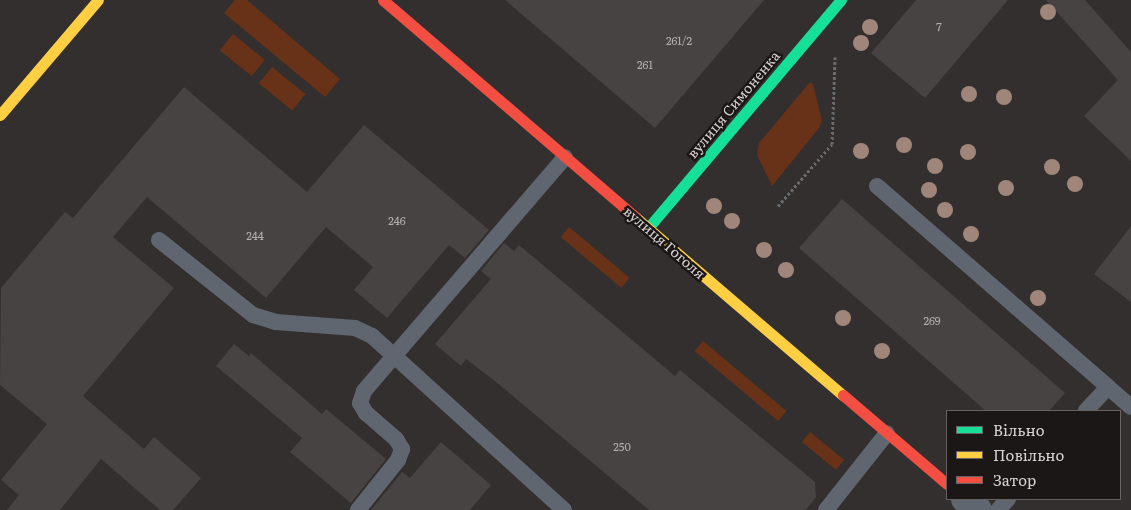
<!DOCTYPE html>
<meta charset="utf-8">
<style>
body{margin:0}
#map{position:relative;width:1131px;height:510px;overflow:hidden;background:#332f2e;font-family:Literata,serif}
div>[style]{position:absolute}
.green>*{inset:0;background:#683218;transform-origin:0 0}
.building>*{inset:0;background:#474342}
.path>*{height:3px;margin-top:-1.5px;transform-origin:0;background:repeating-linear-gradient(90deg,#696b6f 0 2.5px,transparent 0 5px)}
.lane>*{height:16px;margin:-8px;padding:0 8px;transform-origin:8px;border-radius:8px;background:#60666f}
.street>*{height:28px;margin:-14px;padding:0 14px;transform-origin:14px;border-radius:14px;background:#60666f}
.fast>*{height:11px;margin:-5.5px;padding:0 5.5px;transform-origin:5.5px;border-radius:5.5px;background:#16e098}
.slow>*{height:11px;margin:-5.5px;padding:0 5.5px;transform-origin:5.5px;border-radius:5.5px;background:#ffcf43}
.jam>*{height:11px;margin:-5.5px;padding:0 5.5px;transform-origin:5.5px;border-radius:5.5px;background:#f24e42}
.trees>*{width:16px;height:16px;margin:-8px;border-radius:50%;background:#9f857a}
span{translate:-50% -50%;white-space:nowrap;text-align:center;line-height:1.15;-webkit-text-stroke:5px #1b1716;paint-order:stroke}
.number-label{font-size:11px;color:#b4afad}
.number-label span{-webkit-text-stroke-width:0}
.street-label{font-size:14px;color:#d8d3d1}
.legend{position:absolute;left:946px;top:410px;width:175px;height:90px;box-sizing:border-box;background:#1b1716;border:1px solid #676261;margin:0;padding:6px 9px;list-style:none;font-size:15px;color:#d8d3d1}
.legend li{display:flex;align-items:center;gap:10px;height:25px}
.legend b{width:25px;border:1px solid #676261}
</style>
<div id="map">
<div class="green">
<i style="clip-path:polygon(235px 0,247px 0,340px 79px,325px 97px,224px 13px)"></i>
<i style="left:233px;top:34px;width:41px;height:21px;rotate:39deg"></i>
<i style="left:272px;top:67px;width:43px;height:21px;rotate:39deg"></i>
<i style="clip-path:polygon(810px 82px,813px 84px,822px 121px,819px 128px,772px 186px,757px 155px,759px 143px)"></i>
<i style="left:569px;top:227px;width:79px;height:13px;rotate:40deg"></i>
<i style="left:703px;top:341px;width:109px;height:13px;rotate:40deg"></i>
<i style="left:810px;top:432px;width:44px;height:13px;rotate:39deg"></i>
</div>
<div class="building">
<i style="clip-path:polygon(505px 0,764px 0,655px 128px)"></i>
<i style="clip-path:polygon(916px 0,1008px 0,925px 98px,871px 53px)"></i>
<i style="clip-path:polygon(1046px 0,1085px 0,1131px 52px,1131px 161px,1084px 116px,1118px 80px)"></i>
<i style="clip-path:polygon(184px 87px,307px 192px,364px 125px,489px 230px,465px 258px,449px 245px,387px 318px,354px 290px,373px 267px,326px 227px,266px 298px,147px 197px,113px 237px,174px 288px,83px 396px,144px 449px,154px 437px,201px 478px,173px 510px,160px 510px,101px 459px,60px 510px,7px 510px,19px 495px,1px 480px,47px 424px,0 385px,1px 288px,65px 212px,73px 218px)"></i>
<i style="clip-path:polygon(842px 199px,1065px 393px,1049px 411px,986px 411px,799px 248px)"></i>
<i style="clip-path:polygon(1131px 226px,1131px 302px,1094px 274px)"></i>
<i style="clip-path:polygon(504px 243px,514px 251px,519px 245px,675px 376px,680px 370px,815px 482px,816px 497px,806px 510px,649px 510px,495px 381px,466px 359px,461px 366px,435px 344px,491px 279px,481px 271px)"></i>
<i style="clip-path:polygon(234px 344px,249px 356px,251px 353px,322px 414px,326px 409px,386px 459px,351px 503px,290px 452px,302px 438px,216px 366px)"></i>
<i style="clip-path:polygon(441px 442px,491px 485px,470px 510px,371px 510px,402px 472px,410px 478px)"></i>
</div>
<div class="path">
<i style="left:778px;top:206px;width:82px;rotate:-48.9deg"></i>
<i style="left:832px;top:144px;width:87px;rotate:-88deg"></i>
</div>
<div class="lane">
<i style="left:877px;top:186px;width:306px;rotate:41deg"></i>
<i style="left:1108px;top:387px;width:33px;rotate:133deg"></i>
<i style="left:159px;top:240px;width:120px;rotate:38.6deg"></i>
<i style="left:253px;top:315px;width:24px;rotate:17deg"></i>
<i style="left:276px;top:322px;width:79px;rotate:4.3deg"></i>
<i style="left:355px;top:328px;width:19px;rotate:25deg"></i>
<i style="left:372px;top:336px;width:30px;rotate:42deg"></i>
<i style="left:394px;top:356px;width:46px;rotate:130.6deg"></i>
<i style="left:364px;top:391px;width:13px;rotate:108deg"></i>
<i style="left:360px;top:403px;width:12px;rotate:59deg"></i>
<i style="left:366px;top:413px;width:40px;rotate:41deg"></i>
<i style="left:396px;top:439px;width:12px;rotate:59deg"></i>
<i style="left:402px;top:449px;width:12px;rotate:110deg"></i>
<i style="left:398px;top:460px;width:64px;rotate:128.7deg"></i>
<i style="left:1108px;top:387px;width:30px;rotate:41deg"></i>
<i style="left:564px;top:510px;width:229px;rotate:-137.8deg"></i>
<i style="left:394px;top:356px;width:262px;rotate:-49.3deg"></i>
<i style="left:826px;top:510px;width:98px;rotate:-51.6deg"></i>
<i style="left:998px;top:510px;width:15px;rotate:-48deg"></i>
</div>
<div class="street">
<i style="left:965px;top:499px;width:17px;rotate:40deg"></i>
</div>
<div class="fast">
<i style="left:648px;top:228px;width:299px;rotate:-49.8deg"></i>
</div>
<div class="slow">
<i style="left:0;top:115px;width:151px;rotate:-49.6deg"></i>
<i style="left:635px;top:217px;width:274px;rotate:40.6deg"></i>
</div>
<div class="jam">
<i style="left:383px;top:0;width:333px;rotate:40.7deg"></i>
<i style="left:843px;top:395px;width:137px;rotate:40.6deg"></i>
</div>
<div class="trees">
<i style="left:1048px;top:12px"></i>
<i style="left:870px;top:27px"></i>
<i style="left:861px;top:43px"></i>
<i style="left:969px;top:94px"></i>
<i style="left:1004px;top:97px"></i>
<i style="left:904px;top:145px"></i>
<i style="left:861px;top:151px"></i>
<i style="left:968px;top:152px"></i>
<i style="left:935px;top:166px"></i>
<i style="left:1052px;top:167px"></i>
<i style="left:1075px;top:184px"></i>
<i style="left:1006px;top:188px"></i>
<i style="left:929px;top:190px"></i>
<i style="left:714px;top:206px"></i>
<i style="left:945px;top:210px"></i>
<i style="left:732px;top:221px"></i>
<i style="left:971px;top:234px"></i>
<i style="left:764px;top:250px"></i>
<i style="left:786px;top:270px"></i>
<i style="left:1038px;top:298px"></i>
<i style="left:843px;top:318px"></i>
<i style="left:882px;top:351px"></i>
</div>
<div class="number-label">
<span style="left:939px;top:26px">7</span>
<span style="left:679px;top:40px">261/2</span>
<span style="left:645px;top:64px">261</span>
<span style="left:397px;top:220px">246</span>
<span style="left:255px;top:235px">244</span>
<span style="left:932px;top:320px">269</span>
<span style="left:622px;top:446px">250</span>
</div>
<div class="street-label">
<span style="left:733px;top:104px;rotate:-50deg">вулиця Симоненка</span>
<span style="left:665px;top:242px;rotate:41deg">вулиця Гоголя</span>
</div>
<ul class="legend">
<li><b style="height:6px;background:#16e098"></b>Вільно</li>
<li><b style="height:6px;background:#ffcf43"></b>Повільно</li>
<li><b style="height:6px;background:#f24e42"></b>Затор</li>
</ul>
</div>
